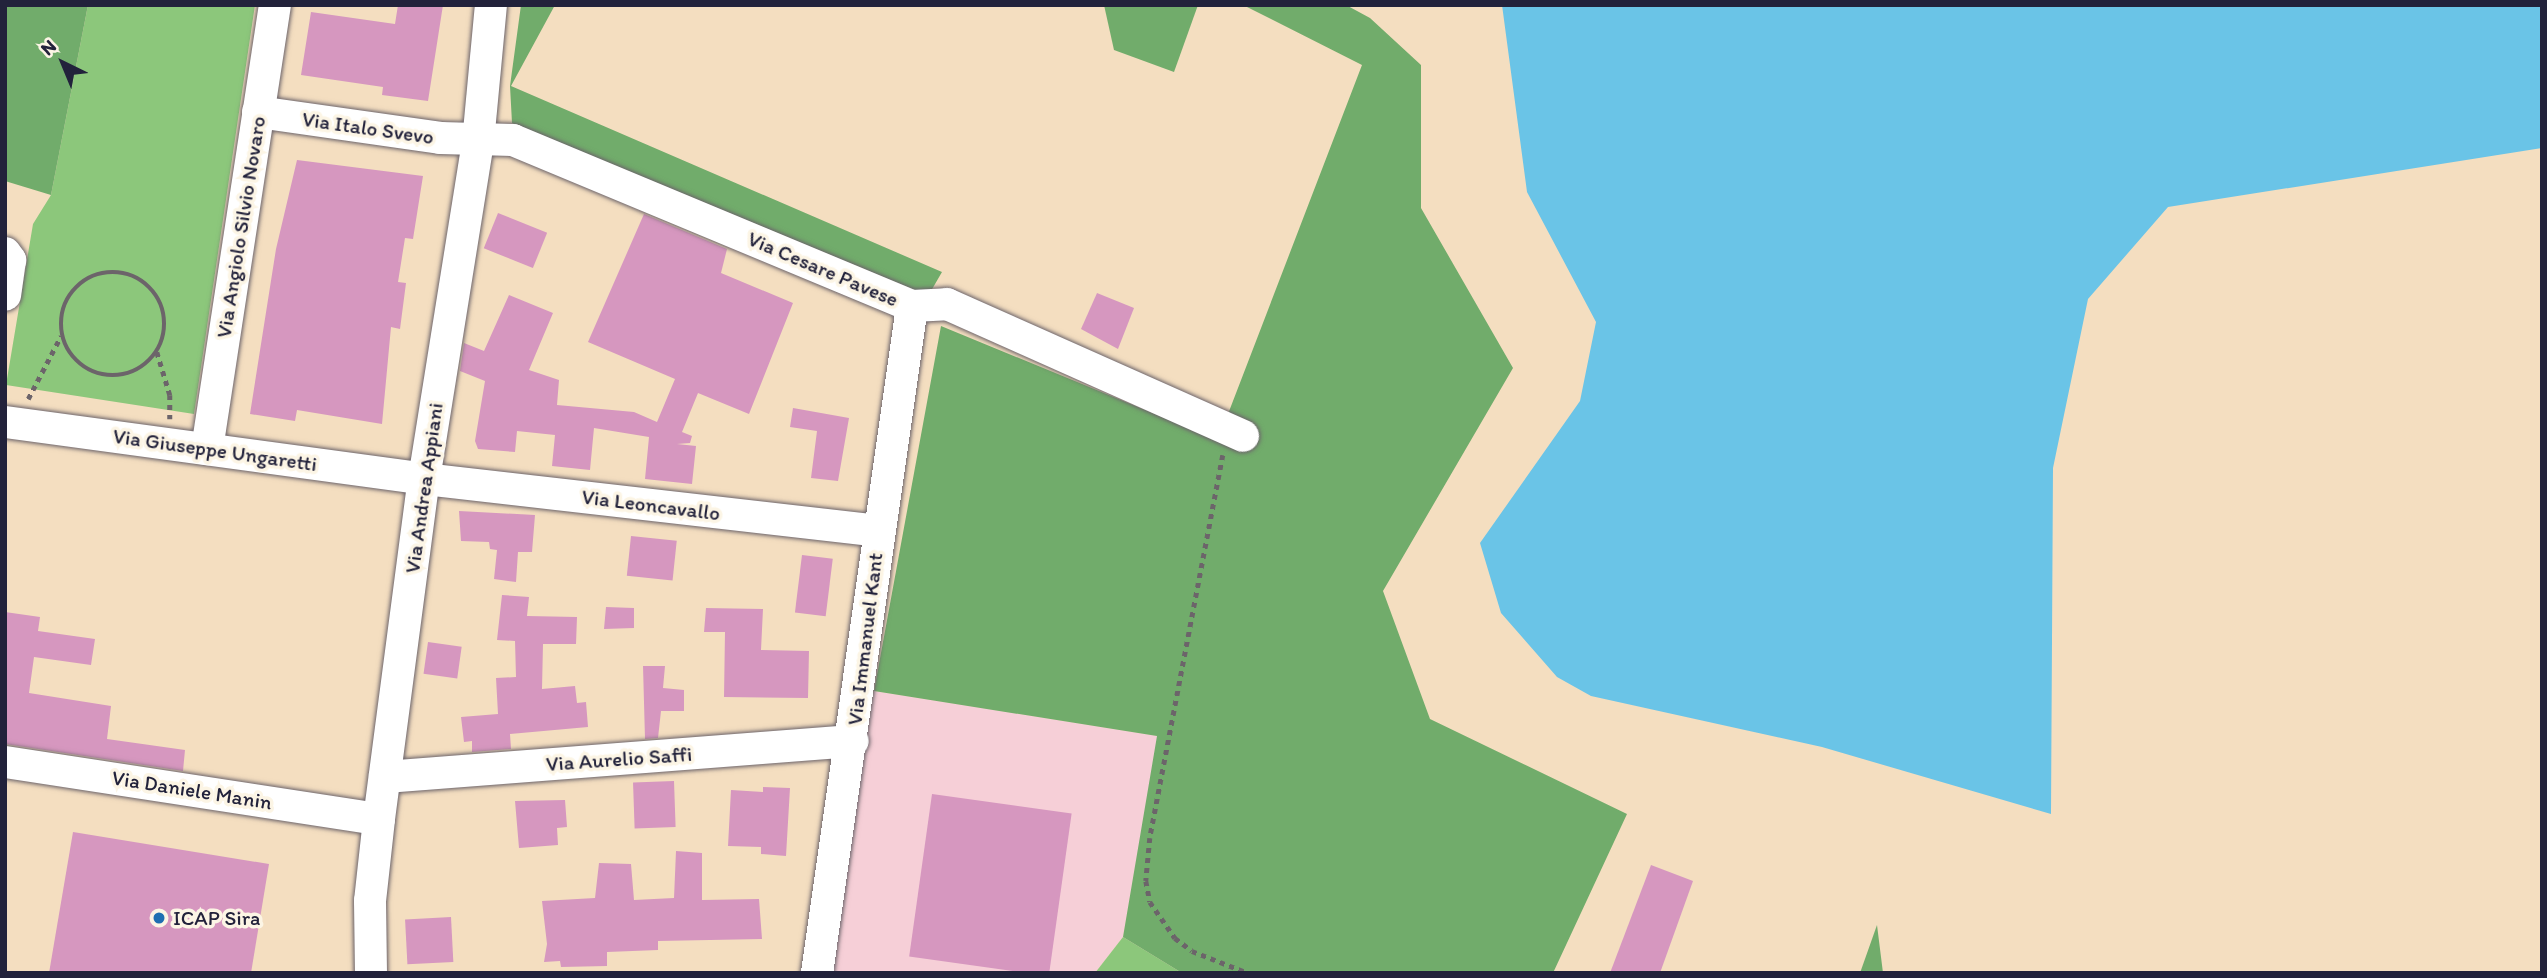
<!DOCTYPE html>
<style>
body{margin:0}
#map{position:relative;width:2547px;height:978px;overflow:hidden;background:#f4dec0;font-family:Itim,sans-serif}
div>[style]{position:absolute}
.built>*{inset:0;background:#f6cfd7}
.green>*{inset:0;background:#8cc77b}
.forest>*{inset:0;background:#71ac6b}
.water>*{inset:0;background:#6ac4e7}
.building>*{inset:0;background:#d697bf;transform-origin:0 0}
.path>*{height:4.5px;margin-top:-2.25px;transform-origin:0;background:repeating-linear-gradient(90deg,#6c646a 0 5px,transparent 0 10px)}
.path>.ring{margin:-2.25px;padding:0;box-sizing:content-box;background:none;border:4.5px solid #6c646a;border-radius:50%}
.roads{filter:drop-shadow(0 0 2px #6c646a) drop-shadow(0 0 2px #6c646a)}
.minor>*{height:32px;margin:-16px;padding:0 16px;transform-origin:16px;border-radius:16px;background:#fff}
.dots>*{width:19px;height:19px;translate:-50% -50%;box-sizing:border-box;border:4px solid #fcf5e5;border-radius:50%}
span{translate:-50% -50%;white-space:nowrap;text-align:center;line-height:1.15;-webkit-text-stroke:7px #fcf5e5;paint-order:stroke}
.street-label{font-size:21px;color:#22223b}
.poi-label{font-size:21px;color:#22223b}
.left{translate:0 -50%;text-align:left}
.frame{position:absolute;inset:0;border:7px solid #22223b;pointer-events:none}
.north{position:absolute;left:28px;top:28px;width:70px;height:70px;-webkit-text-stroke:5px #fcf5e5;paint-order:stroke;rotate:317deg;font-size:19px;font-weight:700;line-height:28px;text-align:center;color:#22223b}
.north::after{content:'';display:block;margin:auto;width:24px;height:32px;background:#22223b;clip-path:polygon(50% 0,100% 100%,50% 72%,0 100%)}
</style>
<div id="map">
<div class="built">
<i style="clip-path:polygon(874px 691px,1158px 736px,1123px 937px,1095px 973px,826px 973px)"></i>
</div>
<div class="green">
<i style="clip-path:polygon(88px 5px,255px 5px,194px 414px,6px 385px,33px 224px,51px 195px)"></i>
<i style="clip-path:polygon(1123px 937px,1182px 973px,1095px 973px)"></i>
</div>
<div class="forest">
<i style="clip-path:polygon(5px 5px,88px 5px,51px 195px,5px 181px)"></i>
<i style="clip-path:polygon(521px 5px,555px 5px,511px 86px,942px 272px,931px 291px,917px 291px,512px 123px,510px 86px)"></i>
<i style="clip-path:polygon(1104px 5px,1198px 5px,1174px 72px,1114px 50px)"></i>
<i style="clip-path:polygon(1243px 5px,1346px 5px,1370px 18px,1421px 65px,1421px 208px,1513px 368px,1383px 591px,1430px 719px,1627px 814px,1553px 973px,1182px 973px,1123px 937px,1157px 736px,874px 691px,941px 326px,1218px 440px,1362px 65px)"></i>
<i style="clip-path:polygon(1877px 925px,1883px 973px,1860px 973px)"></i>
</div>
<div class="water">
<i style="clip-path:polygon(1502px 5px,2542px 5px,2542px 148px,2168px 207px,2088px 299px,2053px 468px,2051px 814px,1822px 747px,1591px 696px,1557px 677px,1501px 613px,1480px 543px,1580px 401px,1596px 322px,1527px 192px)"></i>
</div>
<div class="building">
<i style="clip-path:polygon(398px 5px,443px 5px,428px 101px,382px 95px,383px 87px,301px 75px,311px 12px,395px 24px)"></i>
<i style="clip-path:polygon(297px 160px,423px 176px,413px 239px,405px 238px,398px 282px,406px 283px,400px 329px,391px 327px,382px 424px,297px 410px,295px 421px,250px 414px,276px 249px)"></i>
<i style="left:498px;top:213px;width:53px;height:38px;rotate:22deg"></i>
<i style="clip-path:polygon(644px 214px,727px 249px,721px 273px,793px 303px,749px 414px,698px 393px,682px 432px,692px 436px,690px 443px,677px 444px,696px 446px,692px 484px,645px 479px,649px 437px,594px 428px,590px 470px,552px 466px,555px 435px,517px 431px,515px 452px,478px 449px,475px 441px,485px 381px,460px 371px,464px 343px,484px 351px,509px 295px,553px 313px,529px 370px,559px 380px,557px 405px,634px 412px,657px 422px,675px 379px,588px 342px)"></i>
<i style="clip-path:polygon(1097px 293px,1134px 308px,1118px 349px,1081px 329px)"></i>
<i style="clip-path:polygon(793px 408px,849px 418px,838px 481px,811px 478px,817px 431px,790px 427px)"></i>
<i style="clip-path:polygon(459px 511px,535px 515px,532px 552px,518px 552px,516px 582px,494px 579px,497px 550px,490px 549px,489px 542px,461px 541px)"></i>
<i style="left:631px;top:536px;width:46px;height:40px;rotate:6deg"></i>
<i style="left:802px;top:555px;width:31px;height:58px;rotate:7deg"></i>
<i style="clip-path:polygon(502px 595px,529px 597px,527px 616px,577px 617px,576px 644px,543px 644px,542px 689px,575px 686px,577px 703px,586px 702px,588px 727px,510px 734px,511px 749px,472px 752px,472px 741px,464px 742px,461px 717px,498px 714px,496px 678px,516px 677px,515px 641px,497px 640px)"></i>
<i style="clip-path:polygon(606px 607px,634px 608px,634px 628px,604px 629px)"></i>
<i style="clip-path:polygon(706px 608px,763px 609px,761px 650px,809px 651px,808px 698px,724px 697px,725px 632px,704px 632px)"></i>
<i style="clip-path:polygon(5px 612px,40px 617px,38px 631px,95px 639px,91px 665px,34px 657px,29px 693px,111px 706px,107px 739px,185px 750px,183px 771px,5px 744px)"></i>
<i style="left:428px;top:642px;width:34px;height:32px;rotate:8deg"></i>
<i style="clip-path:polygon(643px 666px,665px 666px,663px 688px,684px 690px,684px 711px,661px 711px,658px 738px,645px 739px)"></i>
<i style="left:674px;top:781px;width:46px;height:41px;rotate:88deg"></i>
<i style="clip-path:polygon(763px 787px,790px 788px,786px 856px,761px 854px,761px 847px,728px 846px,731px 790px,763px 792px)"></i>
<i style="left:932px;top:794px;width:141px;height:164px;rotate:8deg"></i>
<i style="clip-path:polygon(565px 800px,567px 827px,557px 828px,558px 845px,519px 848px,515px 801px)"></i>
<i style="clip-path:polygon(73px 832px,269px 864px,251px 973px,49px 973px)"></i>
<i style="clip-path:polygon(676px 851px,702px 853px,702px 900px,759px 899px,762px 939px,658px 941px,658px 950px,607px 952px,607px 966px,561px 967px,560px 961px,544px 962px,547px 944px,542px 901px,595px 898px,599px 863px,631px 864px,634px 900px,674px 898px)"></i>
<i style="clip-path:polygon(1651px 865px,1693px 881px,1660px 973px,1610px 973px)"></i>
<i style="left:451px;top:917px;width:45px;height:46px;rotate:87deg"></i>
</div>
<div class="path">
<i class="ring" style="left:61px;top:272px;width:99.5px;height:99.5px"></i>
<i style="left:157px;top:352px;width:45px;rotate:73.2deg"></i>
<i style="left:170px;top:395px;width:24px;rotate:90deg"></i>
<i style="left:28px;top:399px;width:71px;rotate:-62.4deg"></i>
<i style="left:1223px;top:455px;width:390px;rotate:100.8deg"></i>
<i style="left:1150px;top:838px;width:43px;rotate:95.3deg"></i>
<i style="left:1146px;top:881px;width:21px;rotate:79deg"></i>
<i style="left:1150px;top:902px;width:44px;rotate:55.2deg"></i>
<i style="left:1175px;top:938px;width:21px;rotate:37deg"></i>
<i style="left:1192px;top:951px;width:60px;rotate:21.4deg"></i>
</div>
<div class="roads">
<div class="minor">
<i style="left:258px;top:112px;width:184px;rotate:8.1deg"></i>
<i style="left:440px;top:138px;width:73px;rotate:1.6deg"></i>
<i style="left:513px;top:140px;width:432px;rotate:22.6deg"></i>
<i style="left:912px;top:306px;width:35px;rotate:-3deg"></i>
<i style="left:947px;top:304px;width:324px;rotate:24deg"></i>
<i style="left:5px;top:253px;width:9px;rotate:54deg"></i>
<i style="left:10px;top:260px;width:35px;rotate:98deg"></i>
<i style="left:5px;top:422px;width:423px;rotate:7.7deg"></i>
<i style="left:424px;top:479px;width:457px;rotate:6.5deg"></i>
<i style="left:207px;top:449px;width:449px;rotate:-81.3deg"></i>
<i style="left:5px;top:762px;width:378px;rotate:8.7deg"></i>
<i style="left:385px;top:777px;width:469px;rotate:-4.4deg"></i>
<i style="left:371px;top:973px;width:72px;rotate:-90.8deg"></i>
<i style="left:370px;top:901px;width:82px;rotate:-83.7deg"></i>
<i style="left:379px;top:819px;width:343px;rotate:-82.5deg"></i>
<i style="left:424px;top:479px;width:341px;rotate:-80.9deg"></i>
<i style="left:478px;top:142px;width:138px;rotate:-84.6deg"></i>
<i style="left:817px;top:973px;width:674px;rotate:-81.89deg"></i>
</div>
</div>
<div class="dots">
<i style="left:159px;top:918px;background:#1f6fb2"></i>
</div>
<div class="street-label">
<span style="left:368px;top:128px;rotate:8deg">Via Italo Svevo</span>
<span style="left:241px;top:227px;rotate:-81deg">Via Angiolo Silvio Novaro</span>
<span style="left:823px;top:269px;rotate:23deg">Via Cesare Pavese</span>
<span style="left:215px;top:450px;rotate:8deg">Via Giuseppe Ungaretti</span>
<span style="left:424px;top:488px;rotate:-82deg">Via Andrea Appiani</span>
<span style="left:651px;top:505px;rotate:7deg">Via Leoncavallo</span>
<span style="left:865px;top:639px;rotate:-83deg">Via Immanuel Kant</span>
<span style="left:619px;top:759px;rotate:-4deg">Via Aurelio Saffi</span>
<span style="left:192px;top:790px;rotate:9deg">Via Daniele Manin</span>
</div>
<div class="poi-label">
<span class="left" style="left:173px;top:918px">ICAP Sira</span>
</div>
<div class="frame"></div>
<div class="north">N</div>
</div>
